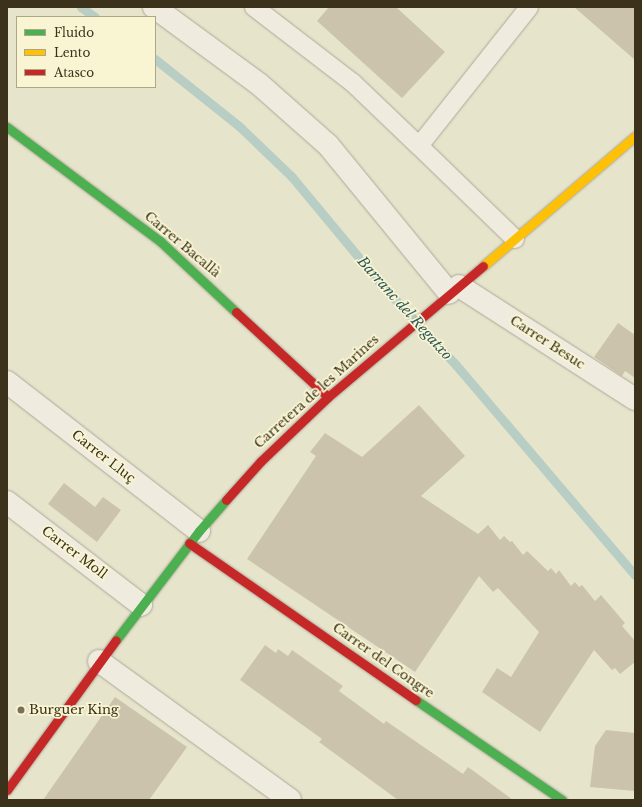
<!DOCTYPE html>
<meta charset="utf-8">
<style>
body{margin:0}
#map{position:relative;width:642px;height:807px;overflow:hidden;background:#e7e4cc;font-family:"Libre Baskerville",serif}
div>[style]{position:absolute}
.stream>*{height:9px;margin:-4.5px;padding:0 4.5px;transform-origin:4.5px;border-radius:4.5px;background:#b8cec4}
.building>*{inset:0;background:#ccc3ad}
.roads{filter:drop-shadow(0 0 1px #aca896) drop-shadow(0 0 1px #aca896)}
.lane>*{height:18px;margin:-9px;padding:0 9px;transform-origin:9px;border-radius:9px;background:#efecdf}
.street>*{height:22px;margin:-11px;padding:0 11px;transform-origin:11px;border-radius:11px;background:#efecdf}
.fast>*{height:9px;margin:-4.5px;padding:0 4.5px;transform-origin:4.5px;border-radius:4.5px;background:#4caf50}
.slow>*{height:9px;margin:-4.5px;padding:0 4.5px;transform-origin:4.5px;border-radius:4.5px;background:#ffc107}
.jam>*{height:9px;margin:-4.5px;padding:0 4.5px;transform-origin:4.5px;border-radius:4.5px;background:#c62828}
.dots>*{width:11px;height:11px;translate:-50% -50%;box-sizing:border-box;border:2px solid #f9f5d2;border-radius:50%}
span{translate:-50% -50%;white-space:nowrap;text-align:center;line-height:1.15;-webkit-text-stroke:3.5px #f9f5d2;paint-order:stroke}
.street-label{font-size:13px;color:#3c321c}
.poi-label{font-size:13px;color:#3c321c}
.left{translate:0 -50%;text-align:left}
.water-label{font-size:14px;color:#2a575d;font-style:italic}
.frame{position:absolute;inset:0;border:8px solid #3c321c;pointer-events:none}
.legend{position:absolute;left:16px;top:16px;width:140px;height:72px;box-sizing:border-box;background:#f9f5d2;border:1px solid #ada789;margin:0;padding:5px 7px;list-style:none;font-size:12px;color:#3c321c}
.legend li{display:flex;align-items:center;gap:8px;height:20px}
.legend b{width:20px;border:1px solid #ada789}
</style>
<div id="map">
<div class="stream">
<i style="left:81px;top:7px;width:17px;rotate:36deg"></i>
<i style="left:155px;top:59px;width:107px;rotate:38.6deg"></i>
<i style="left:239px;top:126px;width:74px;rotate:43.9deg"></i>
<i style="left:292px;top:177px;width:138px;rotate:50.3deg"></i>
<i style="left:380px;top:283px;width:112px;rotate:47.2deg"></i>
<i style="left:456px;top:365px;width:276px;rotate:49.6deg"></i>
</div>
<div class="building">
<i style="clip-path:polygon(329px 7px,396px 7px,445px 52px,402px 98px,317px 21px)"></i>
<i style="clip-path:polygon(574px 7px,635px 7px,635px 60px)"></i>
<i style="clip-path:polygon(618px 323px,635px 335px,635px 378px,625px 371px,622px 376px,594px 357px)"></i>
<i style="clip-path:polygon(419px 405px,465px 456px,421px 496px,478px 534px,488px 525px,500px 540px,504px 536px,510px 542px,512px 541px,523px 555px,527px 551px,548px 571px,551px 568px,556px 574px,559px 570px,571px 586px,575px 582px,579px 587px,582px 585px,595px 601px,601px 595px,625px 623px,622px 626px,635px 641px,635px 662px,620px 674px,615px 668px,612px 670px,594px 650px,540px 732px,482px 692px,497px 668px,511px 677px,539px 632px,498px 588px,493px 592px,479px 576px,415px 672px,247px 559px,316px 456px,310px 452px,325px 433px,362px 457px)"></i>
<i style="clip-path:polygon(64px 483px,95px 507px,103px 497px,121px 510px,97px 542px,48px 504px)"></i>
<i style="clip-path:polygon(265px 645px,276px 653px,278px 649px,288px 656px,292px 650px,343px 686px,339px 691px,384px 724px,386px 721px,463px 774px,468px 767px,513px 800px,398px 800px,319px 742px,322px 739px,240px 680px)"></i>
<i style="clip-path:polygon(115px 697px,187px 747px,149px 800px,43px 800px)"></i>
<i style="clip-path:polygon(606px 730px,635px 733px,635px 791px,590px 787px,595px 746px)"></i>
</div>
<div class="roads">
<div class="lane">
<i style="left:254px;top:7px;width:125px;rotate:37.5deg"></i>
<i style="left:353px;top:83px;width:91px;rotate:43.7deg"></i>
<i style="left:515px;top:239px;width:134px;rotate:-135.9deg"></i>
<i style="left:419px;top:146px;width:177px;rotate:-51.6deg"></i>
</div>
<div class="street">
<i style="left:154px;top:7px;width:130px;rotate:36.3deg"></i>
<i style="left:259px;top:84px;width:92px;rotate:41.5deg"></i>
<i style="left:328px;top:145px;width:191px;rotate:50.7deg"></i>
<i style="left:459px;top:286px;width:209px;rotate:32.7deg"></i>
<i style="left:7px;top:382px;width:243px;rotate:37.8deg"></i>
<i style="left:7px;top:502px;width:169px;rotate:37.5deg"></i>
<i style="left:99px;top:661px;width:236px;rotate:36deg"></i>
</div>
<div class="fast">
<i style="left:7px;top:127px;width:191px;rotate:36.7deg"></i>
<i style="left:160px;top:241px;width:104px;rotate:43.1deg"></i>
<i style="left:116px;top:640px;width:137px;rotate:-52.7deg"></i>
<i style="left:199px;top:531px;width:41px;rotate:-48.9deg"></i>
<i style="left:416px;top:700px;width:177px;rotate:34.4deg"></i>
</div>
<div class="slow">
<i style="left:483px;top:266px;width:200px;rotate:-40.5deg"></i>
</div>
<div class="jam">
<i style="left:236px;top:312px;width:125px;rotate:42.7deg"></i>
<i style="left:226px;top:500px;width:52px;rotate:-48.1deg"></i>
<i style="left:261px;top:461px;width:93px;rotate:-43.7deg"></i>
<i style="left:328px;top:397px;width:203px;rotate:-40.2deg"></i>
<i style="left:189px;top:543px;width:276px;rotate:34.7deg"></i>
<i style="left:7px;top:790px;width:185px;rotate:-54deg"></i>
</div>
</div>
<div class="dots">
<i style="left:21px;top:710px;background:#78705a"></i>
</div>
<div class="street-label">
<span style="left:182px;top:245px;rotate:40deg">Carrer Bacallà</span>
<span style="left:547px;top:343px;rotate:33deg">Carrer Besuc</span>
<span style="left:317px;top:392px;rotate:-42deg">Carretera de les Marines</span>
<span style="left:103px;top:457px;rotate:38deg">Carrer Lluç</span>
<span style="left:74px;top:553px;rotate:37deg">Carrer Moll</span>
<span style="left:383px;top:661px;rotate:35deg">Carrer del Congre</span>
</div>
<div class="poi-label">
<span class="left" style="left:29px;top:710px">Burguer King</span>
</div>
<div class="water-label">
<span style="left:405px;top:308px;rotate:48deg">Barranc del Regatxo</span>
</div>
<div class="frame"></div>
<ul class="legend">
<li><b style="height:5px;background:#4caf50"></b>Fluido</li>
<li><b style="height:5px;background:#ffc107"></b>Lento</li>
<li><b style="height:5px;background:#c62828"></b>Atasco</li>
</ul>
</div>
